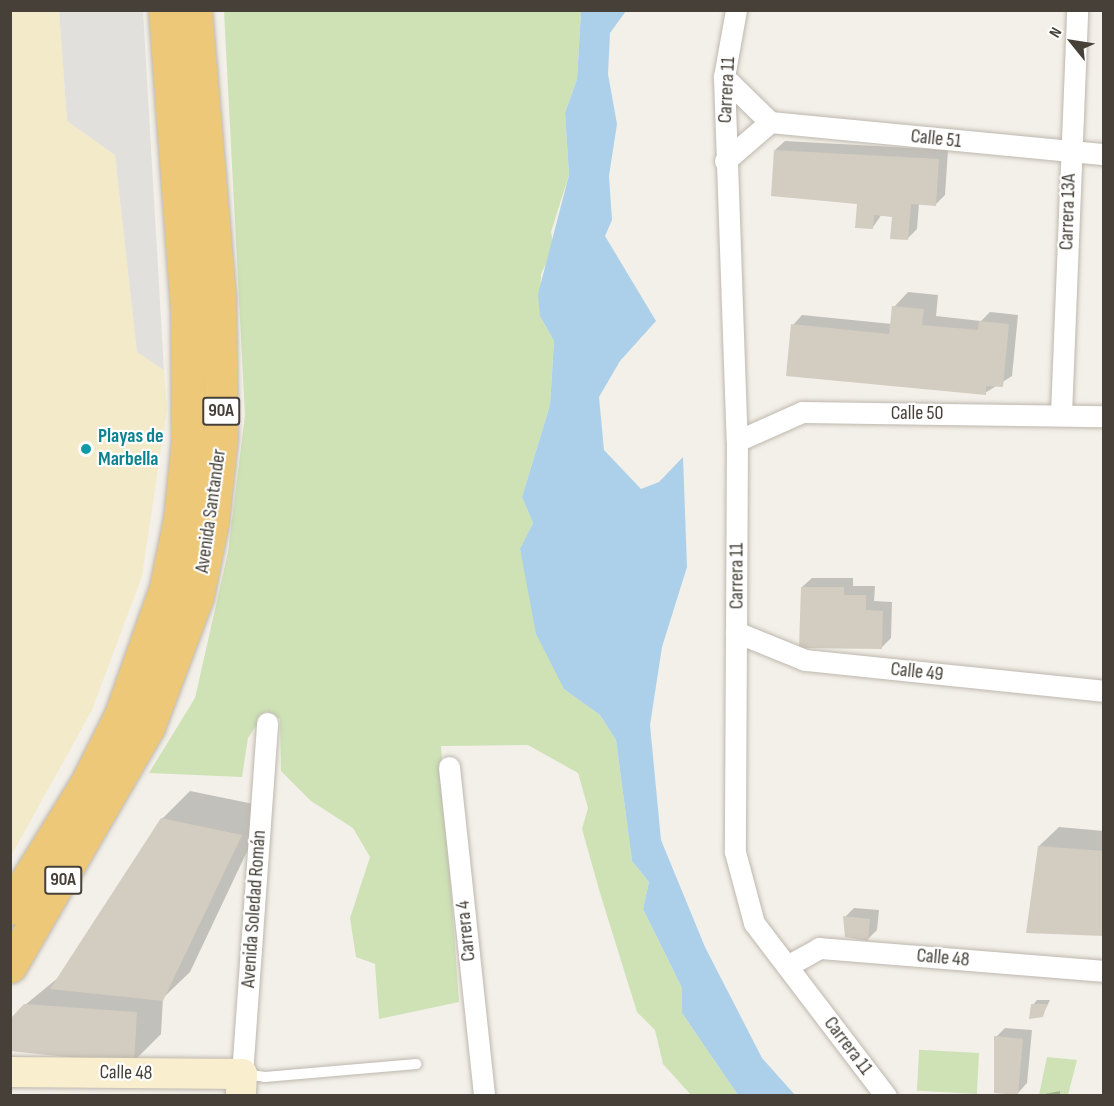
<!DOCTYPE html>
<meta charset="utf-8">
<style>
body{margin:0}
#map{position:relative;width:1114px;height:1106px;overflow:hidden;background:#f3f0e9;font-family:"Sofia Sans Condensed",sans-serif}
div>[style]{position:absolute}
.green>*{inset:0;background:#cee2b6;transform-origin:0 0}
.sand>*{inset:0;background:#f3eac9}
.parking>*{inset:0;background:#e2e0dd}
.water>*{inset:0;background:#acd0e9}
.shadow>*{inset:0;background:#0003}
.building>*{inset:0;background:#d3ccc0}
.roads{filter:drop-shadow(0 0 2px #bdb7ad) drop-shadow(0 0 2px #bdb7ad)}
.lane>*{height:10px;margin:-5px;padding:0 5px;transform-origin:5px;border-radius:5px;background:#fff}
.street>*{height:21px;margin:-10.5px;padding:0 10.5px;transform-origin:10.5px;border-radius:10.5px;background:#fff}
.secondary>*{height:30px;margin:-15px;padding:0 15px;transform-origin:15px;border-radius:15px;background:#f9eecd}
.highway>*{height:33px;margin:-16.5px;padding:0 16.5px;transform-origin:16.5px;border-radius:16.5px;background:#eec879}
.dots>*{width:16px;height:16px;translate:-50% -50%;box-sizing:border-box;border:3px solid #fff;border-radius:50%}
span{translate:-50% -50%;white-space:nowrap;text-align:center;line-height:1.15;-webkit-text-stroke:4.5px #fff;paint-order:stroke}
.shield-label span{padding:2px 4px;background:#fff;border:2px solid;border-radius:4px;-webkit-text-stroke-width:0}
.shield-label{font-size:18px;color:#464038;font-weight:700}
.street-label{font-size:20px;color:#464038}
.culture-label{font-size:20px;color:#0d838f;font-weight:700}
.left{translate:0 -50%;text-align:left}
.frame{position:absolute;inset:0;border:12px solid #464038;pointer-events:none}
.north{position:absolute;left:1042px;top:12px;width:60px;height:60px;-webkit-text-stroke:4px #fff;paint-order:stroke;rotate:300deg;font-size:16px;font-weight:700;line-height:24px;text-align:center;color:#464038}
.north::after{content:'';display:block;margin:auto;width:21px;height:27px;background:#464038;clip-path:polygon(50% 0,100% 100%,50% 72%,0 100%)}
</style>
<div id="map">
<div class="green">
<i style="clip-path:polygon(224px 11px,581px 11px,577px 79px,565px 113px,569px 175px,551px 232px,554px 247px,541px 274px,540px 316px,554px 341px,550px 405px,522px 497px,533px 523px,520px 550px,564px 689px,600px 715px,616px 740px,632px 861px,649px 882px,643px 909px,682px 988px,682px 1013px,738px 1095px,691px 1095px,663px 1064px,655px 1030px,637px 1012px,600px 893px,582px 829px,588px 808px,578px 773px,528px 745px,441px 746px,459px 1002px,379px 1019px,375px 964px,356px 957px,350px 918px,370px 857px,353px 828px,311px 801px,281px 771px,280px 719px,266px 711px,248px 738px,242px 777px,149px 773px,195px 698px,228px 552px,245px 415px)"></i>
<i style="left:979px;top:1053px;width:41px;height:60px;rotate:93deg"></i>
<i style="clip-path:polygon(1047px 1057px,1077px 1060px,1068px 1095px,1039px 1095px)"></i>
</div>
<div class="sand">
<i style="clip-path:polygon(11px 11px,59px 11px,67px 121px,115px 155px,137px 352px,164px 370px,167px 409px,142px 576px,92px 710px,11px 856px)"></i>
</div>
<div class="parking">
<i style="clip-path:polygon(59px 11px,143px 11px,164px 370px,137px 352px,115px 155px,67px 121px)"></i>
</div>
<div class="water">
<i style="clip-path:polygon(581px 11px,626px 11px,610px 33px,608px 74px,617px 124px,609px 176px,612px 220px,605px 236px,656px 321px,620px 361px,599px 397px,604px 450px,641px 489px,659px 482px,683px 457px,687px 567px,662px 647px,650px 725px,661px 840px,705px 947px,762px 1058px,795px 1095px,738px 1095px,682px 1013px,682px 988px,643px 909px,649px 882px,632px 861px,616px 740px,600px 715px,564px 689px,536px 634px,520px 549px,533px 523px,522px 497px,550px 405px,554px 341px,540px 316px,538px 294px,569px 175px,565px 113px,577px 79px)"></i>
</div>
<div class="shadow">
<i style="clip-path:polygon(785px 141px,948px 150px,945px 195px,936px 204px,919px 203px,917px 229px,908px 238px,894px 215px,882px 214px,873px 227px,858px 203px,775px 150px)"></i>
<i style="clip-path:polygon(908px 292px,938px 295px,936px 316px,981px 321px,990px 312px,1018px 315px,1012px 376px,985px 393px,793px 325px,802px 315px,892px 324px,894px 307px)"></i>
<i style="clip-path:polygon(812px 578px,853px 578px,853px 586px,875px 586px,874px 601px,892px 602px,891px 638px,882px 647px,802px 587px)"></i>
<i style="clip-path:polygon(190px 791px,268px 807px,190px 972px,163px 998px,161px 1034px,133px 1062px,25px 1005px,59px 977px,162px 819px)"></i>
<i style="clip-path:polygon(1059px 827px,1104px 831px,1104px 935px,1039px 846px)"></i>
<i style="clip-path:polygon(854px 908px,879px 910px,877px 930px,867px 940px,845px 917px)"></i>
<i style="clip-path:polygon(1037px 1000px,1050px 1000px,1042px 1016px,1033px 1005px)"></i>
<i style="clip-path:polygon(1005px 1028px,1032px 1030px,1027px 1083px,1018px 1093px,996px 1037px)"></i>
<i style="clip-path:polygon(1060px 1091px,1060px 1096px,1043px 1096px,1045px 1094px)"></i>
</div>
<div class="building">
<i style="clip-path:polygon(774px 150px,939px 159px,936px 206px,911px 204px,908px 240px,890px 239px,892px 217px,874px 215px,873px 229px,855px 228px,857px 204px,771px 196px)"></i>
<i style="clip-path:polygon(892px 306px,924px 309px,922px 325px,978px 330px,979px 321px,1009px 324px,1003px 387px,986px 386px,986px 395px,786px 376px,791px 324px,889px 334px)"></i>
<i style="clip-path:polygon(801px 587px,844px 587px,844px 595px,866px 595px,866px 610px,883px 611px,882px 649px,799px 648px)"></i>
<i style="clip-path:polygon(161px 818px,242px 835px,163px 1001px,50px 989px)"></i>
<i style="clip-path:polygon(1038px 846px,1104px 851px,1104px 936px,1026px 933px)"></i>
<i style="clip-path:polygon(843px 916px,870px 919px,868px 941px,845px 937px)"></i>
<i style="clip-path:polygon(24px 1004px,137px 1012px,134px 1064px,10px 1051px,10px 1019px)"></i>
<i style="clip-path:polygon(1031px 1004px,1047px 1004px,1043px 1017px,1029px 1019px)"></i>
<i style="clip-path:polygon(994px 1036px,1023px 1039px,1018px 1095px,994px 1093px)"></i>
</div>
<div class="roads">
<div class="lane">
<i style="left:244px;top:1074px;width:21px;rotate:8deg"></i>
<i style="left:265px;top:1077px;width:152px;rotate:-4.9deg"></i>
</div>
<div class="street">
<i style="left:736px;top:10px;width:68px;rotate:100.2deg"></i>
<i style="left:724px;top:77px;width:364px;rotate:88deg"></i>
<i style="left:737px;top:441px;width:411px;rotate:90.3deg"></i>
<i style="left:735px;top:852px;width:73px;rotate:75deg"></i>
<i style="left:754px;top:923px;width:218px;rotate:52.7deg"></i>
<i style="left:724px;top:77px;width:64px;rotate:44.4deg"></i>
<i style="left:770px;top:122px;width:336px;rotate:5.5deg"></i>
<i style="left:725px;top:161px;width:60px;rotate:-40.9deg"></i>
<i style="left:1061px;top:414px;width:404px;rotate:-87.7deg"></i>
<i style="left:737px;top:441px;width:71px;rotate:-24deg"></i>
<i style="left:802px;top:412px;width:302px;rotate:0.8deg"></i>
<i style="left:736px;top:632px;width:74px;rotate:22.1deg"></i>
<i style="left:805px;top:660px;width:301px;rotate:5.9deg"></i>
<i style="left:449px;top:767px;width:331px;rotate:83.9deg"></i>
<i style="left:787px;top:966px;width:37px;rotate:-29deg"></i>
<i style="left:819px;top:948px;width:286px;rotate:4.6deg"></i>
<i style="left:242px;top:1074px;width:352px;rotate:-85.9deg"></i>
</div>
<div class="secondary">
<i style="left:10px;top:1072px;width:232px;rotate:0.5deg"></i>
<i style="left:242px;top:1074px;width:22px;rotate:93deg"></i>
</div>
<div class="highway">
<i style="left:10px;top:908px;width:149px;rotate:-58.4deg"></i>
<i style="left:88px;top:781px;width:74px;rotate:-63.4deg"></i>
<i style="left:121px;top:715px;width:135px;rotate:-70.5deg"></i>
<i style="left:166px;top:588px;width:70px;rotate:-78.5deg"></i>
<i style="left:180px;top:519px;width:79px;rotate:-84.2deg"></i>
<i style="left:188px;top:440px;width:131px;rotate:-90.4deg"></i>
<i style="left:187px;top:309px;width:300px;rotate:-94.2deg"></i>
<i style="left:10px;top:966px;width:276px;rotate:-60deg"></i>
<i style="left:148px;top:727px;width:140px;rotate:-69.5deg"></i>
<i style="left:197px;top:596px;width:76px;rotate:-78.5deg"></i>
<i style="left:212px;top:522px;width:86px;rotate:-84deg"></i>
<i style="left:221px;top:436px;width:139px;rotate:-90.8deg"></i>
<i style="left:219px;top:297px;width:288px;rotate:-94.8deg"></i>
</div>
</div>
<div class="dots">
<i style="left:86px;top:449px;background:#0f9aa8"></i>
</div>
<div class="shield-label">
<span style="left:221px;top:411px">90A</span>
<span style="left:63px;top:880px">90A</span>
</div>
<div class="street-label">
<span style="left:727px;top:90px;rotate:-87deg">Carrera 11</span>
<span style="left:936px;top:139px;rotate:6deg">Calle 51</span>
<span style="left:1068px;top:212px;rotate:-88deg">Carrera 13A</span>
<span style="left:917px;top:413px">Calle 50</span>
<span style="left:211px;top:511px;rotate:-82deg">Avenida Santander</span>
<span style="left:737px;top:576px;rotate:-90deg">Carrera 11</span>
<span style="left:917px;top:672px;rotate:6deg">Calle 49</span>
<span style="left:254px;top:909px;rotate:-86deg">Avenida Soledad Román</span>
<span style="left:466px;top:931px;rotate:-96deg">Carrera 4</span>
<span style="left:943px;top:958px;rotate:5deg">Calle 48</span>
<span style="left:848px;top:1046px;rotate:53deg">Carrera 11</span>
<span style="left:126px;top:1073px;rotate:1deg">Calle 48</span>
</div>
<div class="culture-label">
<span class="left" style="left:98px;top:448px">Playas de<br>Marbella</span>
</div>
<div class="frame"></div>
<div class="north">N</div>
</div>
